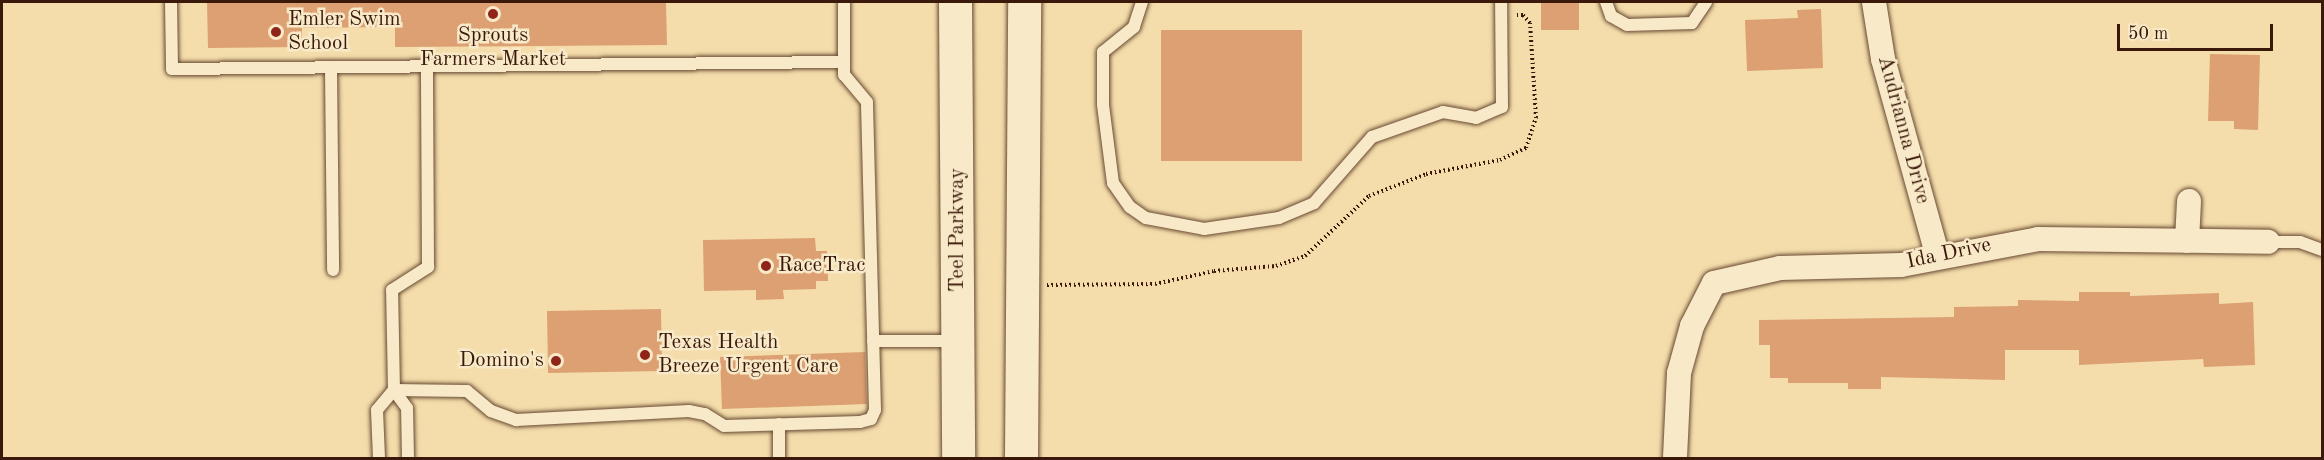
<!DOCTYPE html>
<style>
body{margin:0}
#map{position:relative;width:2324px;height:460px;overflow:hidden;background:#f4ddab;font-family:"Old Standard TT",serif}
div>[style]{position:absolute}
.building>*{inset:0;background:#dca072;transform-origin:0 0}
.path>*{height:4px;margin-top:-2px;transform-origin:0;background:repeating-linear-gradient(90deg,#3a180a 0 1.5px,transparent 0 4.5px)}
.roads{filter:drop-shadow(0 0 2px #684932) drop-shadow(0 0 2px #684932)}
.lane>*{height:12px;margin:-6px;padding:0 6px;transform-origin:6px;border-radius:6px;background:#f8e9c8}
.street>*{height:24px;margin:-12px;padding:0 12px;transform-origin:12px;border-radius:12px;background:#f8e9c8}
.secondary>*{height:33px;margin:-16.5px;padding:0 16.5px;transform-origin:16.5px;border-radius:16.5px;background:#f8e9c8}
.dots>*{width:16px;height:16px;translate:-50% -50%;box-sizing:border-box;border:3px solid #f8e9c8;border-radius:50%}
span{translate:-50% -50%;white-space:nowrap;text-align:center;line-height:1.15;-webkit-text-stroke:5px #f8e9c8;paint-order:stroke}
.poi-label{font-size:21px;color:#3a180a}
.left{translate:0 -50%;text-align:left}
.right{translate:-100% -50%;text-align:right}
.street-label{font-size:21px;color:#3a180a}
.frame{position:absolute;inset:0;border:3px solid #3a180a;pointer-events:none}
.scale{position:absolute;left:2117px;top:24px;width:156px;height:27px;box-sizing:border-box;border:3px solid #3a180a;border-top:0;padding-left:8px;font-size:18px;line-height:21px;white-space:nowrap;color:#3a180a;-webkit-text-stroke:4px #f8e9c8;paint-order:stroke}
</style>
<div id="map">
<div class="building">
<i style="clip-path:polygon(207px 2px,666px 2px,667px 45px,395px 47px,395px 27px,302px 28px,302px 47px,208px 48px)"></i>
<i style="left:1541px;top:2px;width:38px;height:28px"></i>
<i style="clip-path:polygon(1821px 9px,1823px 68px,1747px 71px,1745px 20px,1798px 18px,1797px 10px)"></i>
<i style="left:1161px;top:30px;width:141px;height:131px"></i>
<i style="clip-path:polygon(2210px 54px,2260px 55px,2258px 130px,2234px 129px,2234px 121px,2208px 121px)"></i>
<i style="clip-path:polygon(815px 238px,816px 251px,827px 251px,828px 281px,816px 281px,816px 289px,783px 290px,784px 299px,756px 300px,756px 290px,704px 291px,703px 240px)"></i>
<i style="clip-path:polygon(2079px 292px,2130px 292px,2130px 296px,2219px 293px,2219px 304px,2253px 302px,2255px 365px,2204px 367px,2203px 359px,2079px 365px,2079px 350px,2005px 350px,2005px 380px,1881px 377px,1881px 389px,1848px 389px,1848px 383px,1788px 383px,1788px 378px,1770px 378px,1770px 345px,1759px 345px,1759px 320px,1954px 317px,1954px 307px,2018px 306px,2018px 300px,2079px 301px)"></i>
<i style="left:661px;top:309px;width:62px;height:114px;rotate:89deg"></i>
<i style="left:865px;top:352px;width:52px;height:145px;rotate:88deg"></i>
</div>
<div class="path">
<i style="left:1047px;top:285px;width:108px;rotate:-0.5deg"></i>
<i style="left:1155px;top:284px;width:60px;rotate:-12.4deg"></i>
<i style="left:1214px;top:271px;width:62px;rotate:-4.6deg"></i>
<i style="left:1276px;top:266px;width:31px;rotate:-19deg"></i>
<i style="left:1305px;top:256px;width:88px;rotate:-43.2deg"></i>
<i style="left:1369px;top:196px;width:61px;rotate:-21.1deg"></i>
<i style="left:1426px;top:174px;width:75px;rotate:-10.7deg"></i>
<i style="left:1500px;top:160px;width:29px;rotate:-25deg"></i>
<i style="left:1526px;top:148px;width:32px;rotate:-72deg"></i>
<i style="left:1536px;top:118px;width:95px;rotate:-93.6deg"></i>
<i style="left:1530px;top:23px;width:11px;rotate:-131deg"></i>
<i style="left:1523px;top:15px;width:6px;rotate:180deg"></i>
</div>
<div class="roads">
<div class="lane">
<i style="left:171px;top:2px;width:67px;rotate:89.1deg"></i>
<i style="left:172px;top:69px;width:672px;rotate:-0.6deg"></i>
<i style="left:1142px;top:2px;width:26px;rotate:108deg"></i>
<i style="left:1134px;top:27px;width:40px;rotate:141deg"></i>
<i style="left:1103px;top:52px;width:53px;rotate:90deg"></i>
<i style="left:1103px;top:105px;width:79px;rotate:82.7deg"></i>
<i style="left:1113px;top:183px;width:29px;rotate:55deg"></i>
<i style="left:1130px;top:207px;width:19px;rotate:35deg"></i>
<i style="left:1146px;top:218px;width:59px;rotate:10.7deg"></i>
<i style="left:1204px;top:229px;width:76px;rotate:-8.3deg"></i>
<i style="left:1279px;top:218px;width:38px;rotate:-23deg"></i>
<i style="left:1314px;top:203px;width:88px;rotate:-48.7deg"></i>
<i style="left:1372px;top:137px;width:75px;rotate:-19.4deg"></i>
<i style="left:1443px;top:112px;width:34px;rotate:10deg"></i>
<i style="left:1476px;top:118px;width:28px;rotate:-23deg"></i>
<i style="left:1502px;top:107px;width:105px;rotate:-90.5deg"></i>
<i style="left:1606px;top:2px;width:15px;rotate:70deg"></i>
<i style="left:1611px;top:16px;width:18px;rotate:29deg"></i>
<i style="left:1627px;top:25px;width:65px;rotate:-1.8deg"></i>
<i style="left:1692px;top:23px;width:25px;rotate:-56deg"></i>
<i style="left:331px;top:69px;width:201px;rotate:89.4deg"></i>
<i style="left:2268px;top:242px;width:32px"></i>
<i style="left:2300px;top:242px;width:23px;rotate:20deg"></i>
<i style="left:873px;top:341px;width:83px"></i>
<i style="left:394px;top:390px;width:73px;rotate:0.8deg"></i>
<i style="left:467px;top:391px;width:31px;rotate:40deg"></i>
<i style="left:491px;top:411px;width:27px;rotate:20deg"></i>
<i style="left:516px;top:420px;width:173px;rotate:-3deg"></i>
<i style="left:689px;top:411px;width:16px;rotate:11deg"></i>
<i style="left:705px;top:414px;width:22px;rotate:32deg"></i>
<i style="left:724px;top:426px;width:136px;rotate:-1.7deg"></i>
<i style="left:860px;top:422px;width:11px;rotate:-15deg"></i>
<i style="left:871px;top:419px;width:10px;rotate:-66deg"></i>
<i style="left:875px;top:410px;width:308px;rotate:-91.5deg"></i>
<i style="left:867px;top:102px;width:35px;rotate:-130deg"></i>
<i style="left:844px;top:75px;width:73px;rotate:-90deg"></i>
<i style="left:379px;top:458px;width:48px;rotate:-92.4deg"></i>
<i style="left:377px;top:410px;width:26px;rotate:-50deg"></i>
<i style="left:408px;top:458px;width:50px;rotate:-91.1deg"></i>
<i style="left:407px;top:408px;width:22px;rotate:-126deg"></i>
<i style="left:394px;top:390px;width:100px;rotate:-91.1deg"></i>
<i style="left:392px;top:290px;width:43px;rotate:-32.6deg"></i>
<i style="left:428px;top:267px;width:200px;rotate:-90.3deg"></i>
<i style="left:779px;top:458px;width:34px;rotate:-90deg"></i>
</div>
<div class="street">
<i style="left:1874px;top:2px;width:58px;rotate:81deg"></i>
<i style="left:1883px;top:59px;width:205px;rotate:74.5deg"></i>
<i style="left:2187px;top:241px;width:40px;rotate:-87.1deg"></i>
<i style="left:1675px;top:458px;width:85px;rotate:-87.3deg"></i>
<i style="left:1679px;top:373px;width:49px;rotate:-74.5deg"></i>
<i style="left:1692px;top:326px;width:48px;rotate:-62.9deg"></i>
<i style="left:1714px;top:283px;width:68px;rotate:-12.8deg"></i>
<i style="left:1780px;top:268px;width:121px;rotate:-1.4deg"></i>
<i style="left:1901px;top:265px;width:139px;rotate:-10.7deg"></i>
<i style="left:2038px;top:239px;width:230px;rotate:0.7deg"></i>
</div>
<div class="secondary">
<i style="left:955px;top:2px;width:456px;rotate:89.6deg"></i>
<i style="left:1021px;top:458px;width:456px;rotate:-89.6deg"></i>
</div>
</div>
<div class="dots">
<i style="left:493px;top:14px;background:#8f2418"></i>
<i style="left:276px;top:32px;background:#8f2418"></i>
<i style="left:766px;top:266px;background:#8f2418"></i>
<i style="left:645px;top:355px;background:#8f2418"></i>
<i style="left:556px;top:361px;background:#8f2418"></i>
</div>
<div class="poi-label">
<span class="left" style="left:288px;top:32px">Emler Swim<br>School</span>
<span style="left:493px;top:48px">Sprouts<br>Farmers Market</span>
<span class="left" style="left:778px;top:266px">RaceTrac</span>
<span class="left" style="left:658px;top:355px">Texas Health<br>Breeze Urgent Care</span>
<span class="right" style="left:544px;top:361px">Domino's</span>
</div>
<div class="street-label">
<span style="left:1903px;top:130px;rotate:75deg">Audrianna Drive</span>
<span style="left:958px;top:230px;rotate:-90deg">Teel Parkway</span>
<span style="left:1949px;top:254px;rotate:-12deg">Ida Drive</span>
</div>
<div class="frame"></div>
<div class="scale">50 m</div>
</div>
